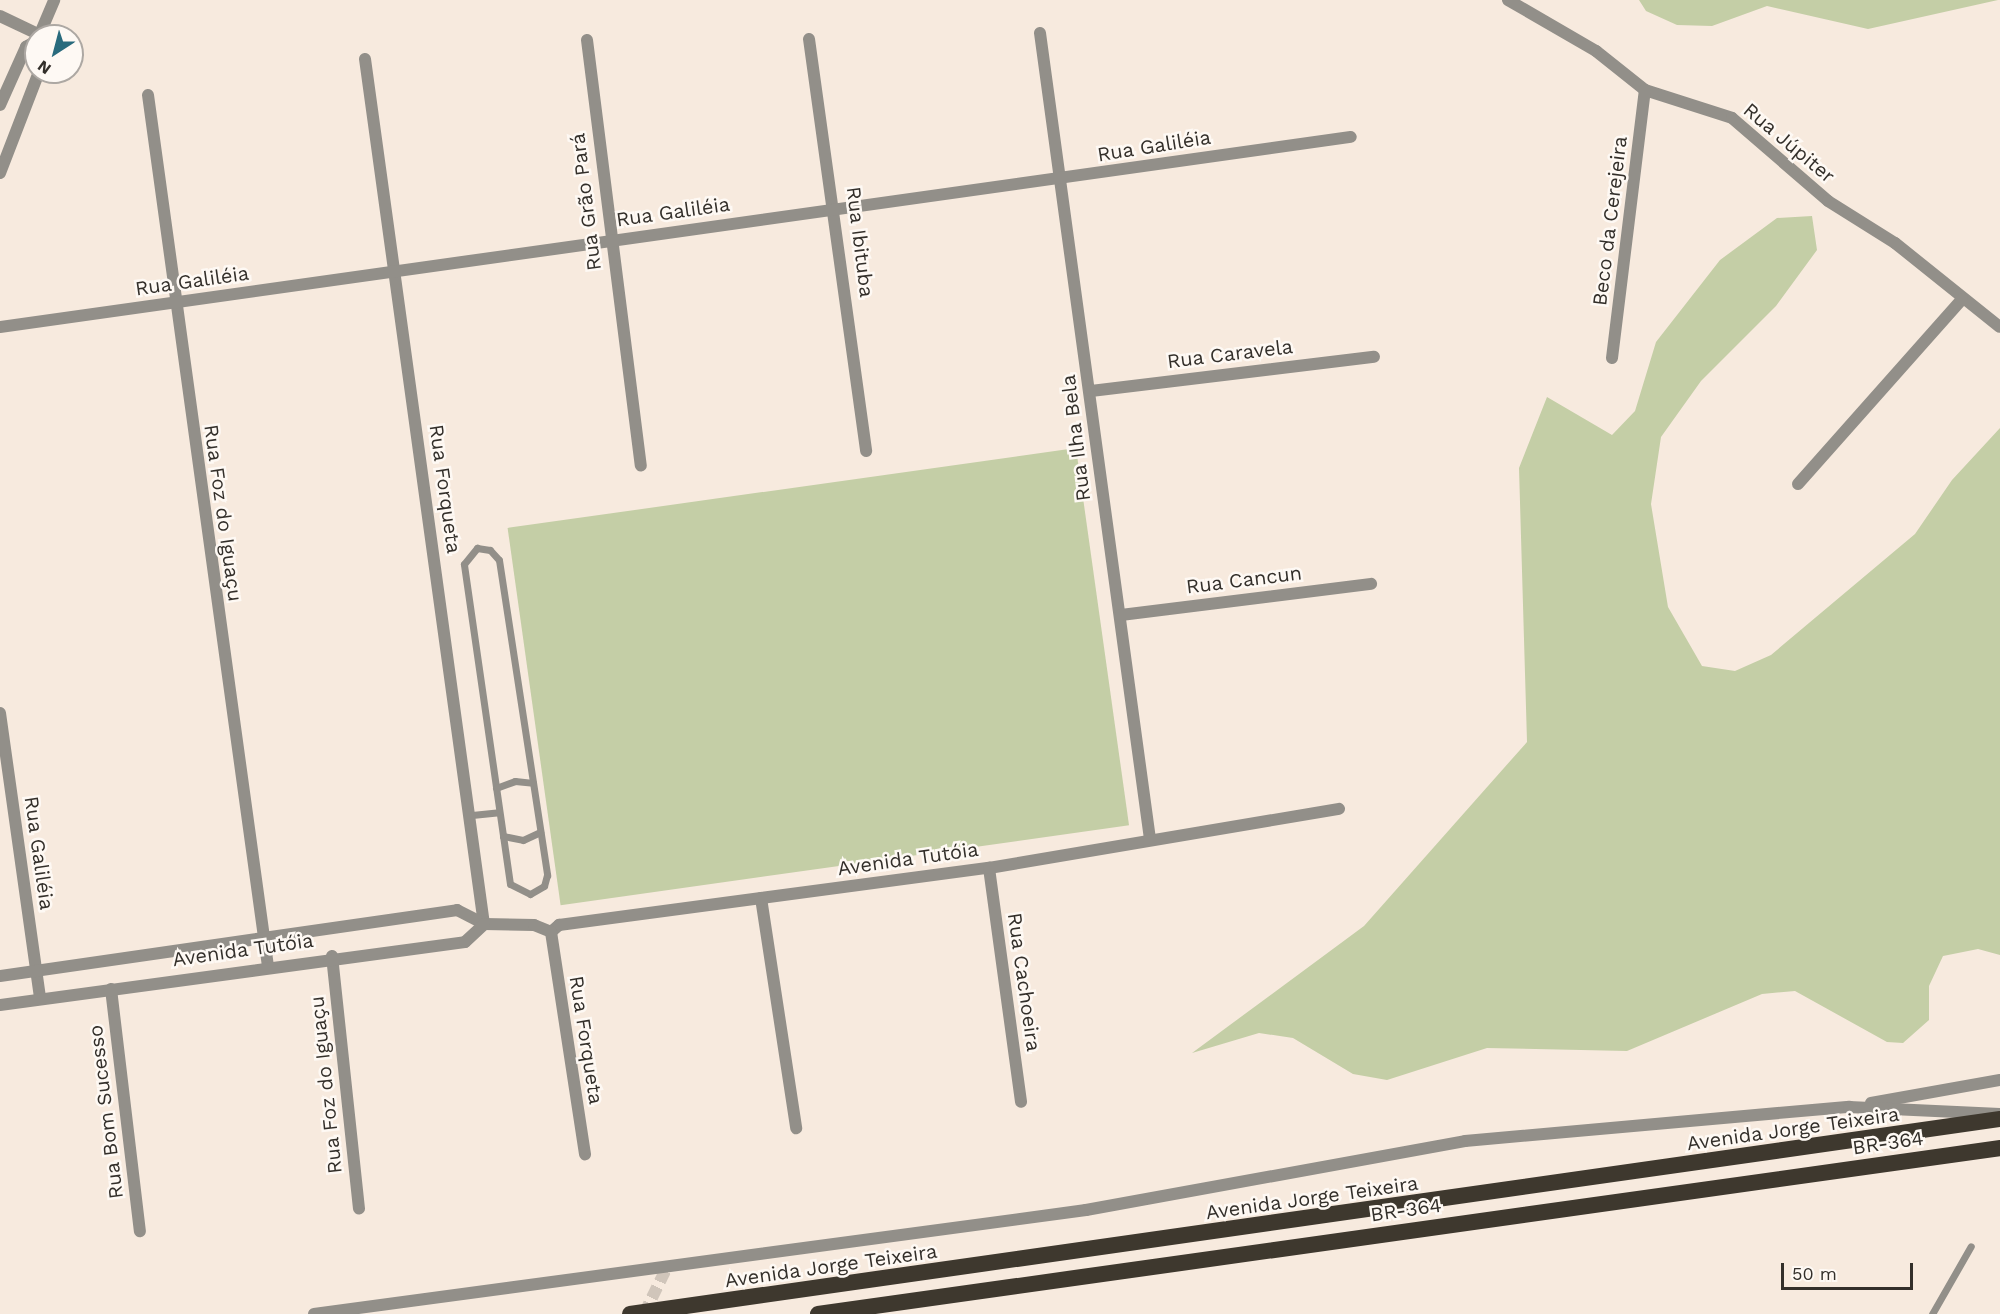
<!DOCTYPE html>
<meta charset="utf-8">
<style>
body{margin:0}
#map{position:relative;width:2000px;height:1314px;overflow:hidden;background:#f7eade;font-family:"Work Sans",sans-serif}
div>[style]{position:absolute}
.green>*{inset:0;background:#c4cea6;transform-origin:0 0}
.tertiary-tunnel>*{height:12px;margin-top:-6px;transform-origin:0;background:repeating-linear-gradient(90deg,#d0c5ba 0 12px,transparent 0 18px)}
.service>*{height:7px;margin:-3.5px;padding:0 3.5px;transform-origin:3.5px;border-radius:3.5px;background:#928f89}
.minor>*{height:12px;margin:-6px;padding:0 6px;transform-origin:6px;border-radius:6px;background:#928f89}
.tertiary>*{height:12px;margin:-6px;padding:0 6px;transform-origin:6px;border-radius:6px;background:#928f89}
.trunk>*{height:16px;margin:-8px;padding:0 8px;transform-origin:8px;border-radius:8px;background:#3e382e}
span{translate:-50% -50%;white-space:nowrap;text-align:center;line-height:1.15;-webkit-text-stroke:5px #fef9f4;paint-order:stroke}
.street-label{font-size:20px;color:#332f2a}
.north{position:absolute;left:24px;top:24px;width:60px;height:60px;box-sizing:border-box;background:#fef9f4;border:2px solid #ada8a3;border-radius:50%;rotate:216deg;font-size:16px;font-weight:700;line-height:24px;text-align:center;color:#332f2a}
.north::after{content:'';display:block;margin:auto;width:21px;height:27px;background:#296b7d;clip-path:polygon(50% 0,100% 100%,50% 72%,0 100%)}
.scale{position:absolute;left:1781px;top:1263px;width:132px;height:27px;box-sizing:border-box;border:3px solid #332f2a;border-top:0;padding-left:8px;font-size:18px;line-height:21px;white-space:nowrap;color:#332f2a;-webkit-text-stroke:4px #fef9f4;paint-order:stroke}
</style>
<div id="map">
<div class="green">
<i style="clip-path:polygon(1639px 0,1998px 0,1868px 29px,1767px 6px,1712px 26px,1677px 25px,1646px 11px)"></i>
<i style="clip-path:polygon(1812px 216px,1817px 250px,1776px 306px,1701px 381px,1661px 437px,1651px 504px,1668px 607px,1702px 666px,1735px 671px,1771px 655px,1915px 534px,1952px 480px,2000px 428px,2000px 955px,1978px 949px,1943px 956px,1929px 986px,1929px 1020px,1903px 1043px,1887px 1042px,1795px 991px,1762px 994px,1627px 1051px,1487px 1048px,1387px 1080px,1353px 1074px,1293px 1038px,1259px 1033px,1192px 1053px,1364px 926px,1527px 742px,1519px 468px,1547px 397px,1612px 435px,1635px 411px,1656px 342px,1720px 260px,1777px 218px)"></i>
<i style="left:1076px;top:448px;width:381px;height:574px;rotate:82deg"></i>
</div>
<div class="tertiary-tunnel">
<i style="left:644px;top:1314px;width:55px;rotate:-63.9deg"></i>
</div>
<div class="service">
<i style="left:477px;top:548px;width:13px;rotate:9deg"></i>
<i style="left:490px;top:550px;width:13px;rotate:48deg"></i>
<i style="left:499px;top:560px;width:319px;rotate:81.3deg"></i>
<i style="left:547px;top:875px;width:11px;rotate:105deg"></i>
<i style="left:544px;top:886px;width:16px;rotate:150deg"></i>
<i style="left:530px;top:894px;width:22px;rotate:-153deg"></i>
<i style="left:510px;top:884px;width:323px;rotate:-98.2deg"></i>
<i style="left:464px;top:564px;width:21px;rotate:-51deg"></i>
<i style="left:496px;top:788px;width:20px;rotate:-20deg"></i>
<i style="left:515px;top:781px;width:18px;rotate:6deg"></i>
<i style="left:472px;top:815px;width:27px;rotate:-6deg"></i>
<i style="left:503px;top:836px;width:20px;rotate:11deg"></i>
<i style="left:523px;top:840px;width:19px;rotate:-25deg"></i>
<i style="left:1932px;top:1314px;width:78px;rotate:-60.2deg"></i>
</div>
<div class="minor">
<i style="left:1508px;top:0;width:102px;rotate:30.1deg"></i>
<i style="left:1596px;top:51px;width:63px;rotate:38.5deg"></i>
<i style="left:1645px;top:90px;width:91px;rotate:17.8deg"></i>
<i style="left:1732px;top:118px;width:127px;rotate:40.8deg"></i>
<i style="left:1828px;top:201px;width:79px;rotate:32.1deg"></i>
<i style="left:1895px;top:243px;width:134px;rotate:38.7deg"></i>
<i style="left:0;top:16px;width:44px;rotate:25.4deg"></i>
<i style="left:1040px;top:33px;width:813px;rotate:82.23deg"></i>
<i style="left:809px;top:39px;width:416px;rotate:82.1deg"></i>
<i style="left:587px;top:40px;width:429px;rotate:82.8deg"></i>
<i style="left:365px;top:59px;width:873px;rotate:82.17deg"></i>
<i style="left:148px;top:95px;width:879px;rotate:82.16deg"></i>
<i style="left:0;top:327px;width:1364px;rotate:-8.01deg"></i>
<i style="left:1612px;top:358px;width:270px;rotate:-83deg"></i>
<i style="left:1091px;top:391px;width:285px;rotate:-6.9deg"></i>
<i style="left:1798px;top:484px;width:247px;rotate:-48.4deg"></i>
<i style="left:1121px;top:615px;width:252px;rotate:-7.1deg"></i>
<i style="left:0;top:713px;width:288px;rotate:82deg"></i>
<i style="left:989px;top:868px;width:236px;rotate:82.2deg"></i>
<i style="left:761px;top:898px;width:233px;rotate:81.3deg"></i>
<i style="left:551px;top:932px;width:11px;rotate:-41deg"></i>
<i style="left:559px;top:925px;width:434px;rotate:-7.6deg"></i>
<i style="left:989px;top:868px;width:355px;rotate:-9.6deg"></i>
<i style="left:551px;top:932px;width:225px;rotate:81.3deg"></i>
<i style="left:332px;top:956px;width:254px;rotate:83.9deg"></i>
<i style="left:0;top:976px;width:462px;rotate:-8.2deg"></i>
<i style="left:457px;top:910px;width:30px;rotate:27deg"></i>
<i style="left:484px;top:924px;width:50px;rotate:1.1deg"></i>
<i style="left:534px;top:925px;width:18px;rotate:22deg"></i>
<i style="left:111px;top:989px;width:244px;rotate:83.2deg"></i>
<i style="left:0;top:1005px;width:469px;rotate:-7.7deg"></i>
<i style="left:465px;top:942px;width:26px;rotate:-43deg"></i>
</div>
<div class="tertiary">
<i style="left:39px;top:36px;width:39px;rotate:-67deg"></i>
<i style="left:0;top:105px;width:64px;rotate:-65.9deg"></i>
<i style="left:26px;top:47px;width:12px;rotate:-31deg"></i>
<i style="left:0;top:173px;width:108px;rotate:-68.9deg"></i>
<i style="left:1871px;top:1103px;width:131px;rotate:-10.1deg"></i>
<i style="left:314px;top:1314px;width:779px;rotate:-7.67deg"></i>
<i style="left:1086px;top:1210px;width:385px;rotate:-10.3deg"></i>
<i style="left:1465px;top:1141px;width:386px;rotate:-5.1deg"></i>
<i style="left:1849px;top:1107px;width:151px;rotate:2.7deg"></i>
</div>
<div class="trunk">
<i style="left:630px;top:1314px;width:1384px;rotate:-8.1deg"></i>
<i style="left:818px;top:1314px;width:1194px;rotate:-7.99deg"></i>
</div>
<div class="street-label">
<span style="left:1789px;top:143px;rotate:40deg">Rua Júpiter</span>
<span style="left:1154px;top:146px;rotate:-9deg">Rua Galiléia</span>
<span style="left:586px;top:202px;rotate:-97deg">Rua Grão Pará</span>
<span style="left:673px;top:212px;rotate:-8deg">Rua Galiléia</span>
<span style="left:1610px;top:221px;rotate:-83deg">Beco da Cerejeira</span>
<span style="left:860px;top:242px;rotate:83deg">Rua Ibituba</span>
<span style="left:192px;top:281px;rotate:-8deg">Rua Galiléia</span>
<span style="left:1230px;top:354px;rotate:-7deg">Rua Caravela</span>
<span style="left:1076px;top:438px;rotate:-97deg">Rua Ilha Bela</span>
<span style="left:445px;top:489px;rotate:82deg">Rua Forqueta</span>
<span style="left:223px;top:513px;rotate:82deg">Rua Foz do Iguaçu</span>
<span style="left:1244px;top:580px;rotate:-7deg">Rua Cancun</span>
<span style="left:39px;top:853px;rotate:82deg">Rua Galiléia</span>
<span style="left:908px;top:859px;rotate:-8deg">Avenida Tutóia</span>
<span style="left:243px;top:950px;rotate:-8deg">Avenida Tutóia</span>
<span style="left:1024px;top:982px;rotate:82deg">Rua Cachoeira</span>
<span style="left:586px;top:1040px;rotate:81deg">Rua Forqueta</span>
<span style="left:326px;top:1085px;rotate:-96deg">Rua Foz do Iguaçu</span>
<span style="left:106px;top:1112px;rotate:-97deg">Rua Bom Sucesso</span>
<span style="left:1793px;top:1129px;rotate:-8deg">Avenida Jorge Teixeira</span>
<span style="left:1888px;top:1143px;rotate:-8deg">BR-364</span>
<span style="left:1312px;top:1198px;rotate:-8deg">Avenida Jorge Teixeira</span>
<span style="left:1406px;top:1210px;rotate:-8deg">BR-364</span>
<span style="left:831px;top:1266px;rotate:-8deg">Avenida Jorge Teixeira</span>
</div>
<div class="north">N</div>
<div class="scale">50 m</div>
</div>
